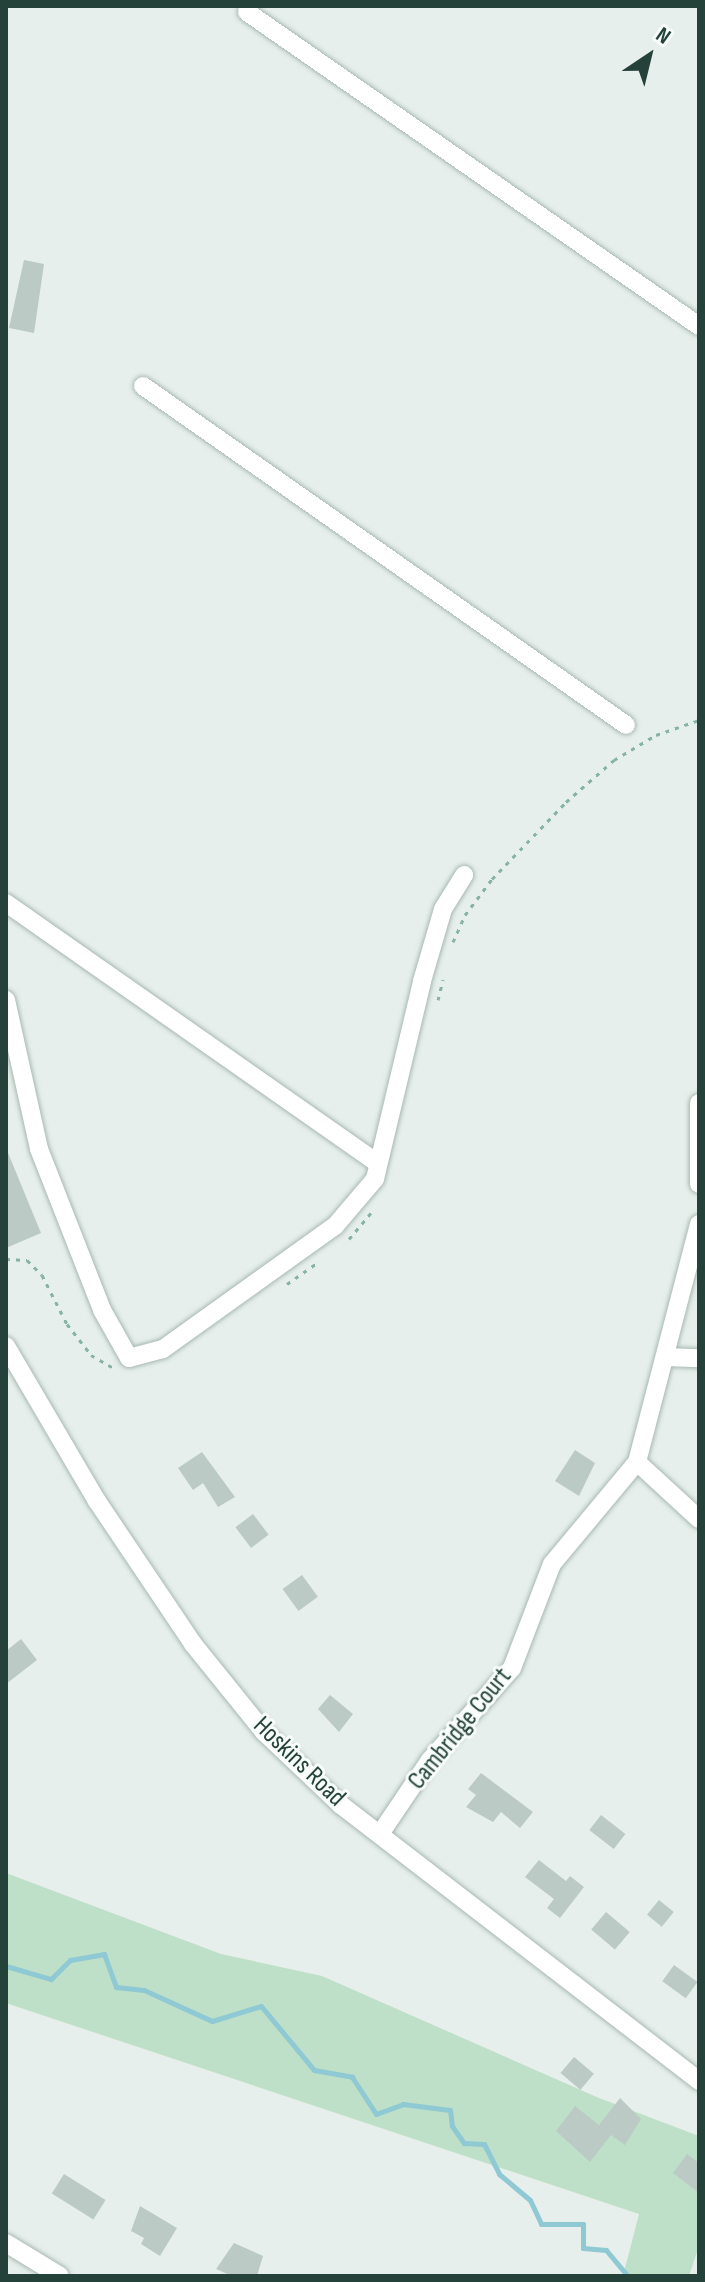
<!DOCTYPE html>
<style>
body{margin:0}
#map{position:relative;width:705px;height:2282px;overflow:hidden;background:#e6efeb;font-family:"Sofia Sans Condensed",sans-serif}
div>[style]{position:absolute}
.green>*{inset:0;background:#bfe0c8}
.stream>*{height:5px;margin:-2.5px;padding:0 2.5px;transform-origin:2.5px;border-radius:2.5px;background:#8ec9d4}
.building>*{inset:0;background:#bbcac4;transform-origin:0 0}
.path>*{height:3px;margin-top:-1.5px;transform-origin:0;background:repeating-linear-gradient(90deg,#86b3a5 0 4px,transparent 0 10px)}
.roads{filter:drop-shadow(0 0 2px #a8b8b2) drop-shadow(0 0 2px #a8b8b2)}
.minor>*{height:18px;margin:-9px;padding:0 9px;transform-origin:9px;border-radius:9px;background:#fff}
span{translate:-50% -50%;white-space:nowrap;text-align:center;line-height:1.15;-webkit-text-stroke:6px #f7fbf9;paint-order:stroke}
.street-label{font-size:26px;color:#24423a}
.frame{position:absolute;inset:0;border:8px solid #24423a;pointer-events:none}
.north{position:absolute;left:609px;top:16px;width:80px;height:80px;-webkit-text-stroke:6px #f7fbf9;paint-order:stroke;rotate:35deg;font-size:22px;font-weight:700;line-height:32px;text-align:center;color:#24423a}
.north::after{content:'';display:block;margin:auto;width:28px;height:36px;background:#24423a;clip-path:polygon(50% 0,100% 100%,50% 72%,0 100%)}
</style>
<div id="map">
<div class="green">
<i style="clip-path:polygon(6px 1873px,221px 1954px,322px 1976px,599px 2098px,699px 2136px,699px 2246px,689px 2276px,623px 2276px,639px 2214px,6px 2003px)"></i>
</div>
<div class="stream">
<i style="left:6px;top:1966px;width:47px;rotate:16.1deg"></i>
<i style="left:51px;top:1979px;width:27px;rotate:-45deg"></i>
<i style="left:70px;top:1960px;width:35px;rotate:-10deg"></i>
<i style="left:104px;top:1954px;width:35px;rotate:70deg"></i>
<i style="left:116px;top:1987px;width:28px;rotate:6deg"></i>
<i style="left:144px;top:1990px;width:75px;rotate:24.5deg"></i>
<i style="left:212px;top:2021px;width:51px;rotate:-17deg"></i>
<i style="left:261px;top:2006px;width:83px;rotate:50.4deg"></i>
<i style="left:314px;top:2070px;width:39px;rotate:10deg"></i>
<i style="left:352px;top:2077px;width:44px;rotate:57deg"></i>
<i style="left:376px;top:2114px;width:29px;rotate:-20deg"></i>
<i style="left:403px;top:2104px;width:47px;rotate:7.3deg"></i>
<i style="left:450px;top:2110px;width:16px;rotate:83deg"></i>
<i style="left:452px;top:2126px;width:21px;rotate:55deg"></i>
<i style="left:464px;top:2143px;width:20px;rotate:3deg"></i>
<i style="left:484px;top:2144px;width:34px;rotate:63deg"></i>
<i style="left:499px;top:2174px;width:40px;rotate:40deg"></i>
<i style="left:530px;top:2200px;width:26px;rotate:65deg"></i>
<i style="left:541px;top:2224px;width:42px"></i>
<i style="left:583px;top:2224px;width:24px;rotate:90deg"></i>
<i style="left:583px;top:2248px;width:23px;rotate:5deg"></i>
<i style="left:606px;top:2250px;width:34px;rotate:50deg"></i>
</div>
<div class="building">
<i style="clip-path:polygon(24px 260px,44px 264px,34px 333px,9px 328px)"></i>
<i style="clip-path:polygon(6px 1148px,41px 1233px,6px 1248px)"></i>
<i style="clip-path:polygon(575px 1450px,595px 1463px,579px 1496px,555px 1481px)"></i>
<i style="clip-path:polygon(202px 1452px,235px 1497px,218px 1507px,203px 1483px,193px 1490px,178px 1468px)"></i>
<i style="left:253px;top:1514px;width:26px;height:22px;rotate:53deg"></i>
<i style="left:302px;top:1575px;width:27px;height:24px;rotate:54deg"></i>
<i style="clip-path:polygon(21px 1639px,37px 1660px,6px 1684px,6px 1651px)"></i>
<i style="clip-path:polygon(330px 1695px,353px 1714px,339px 1732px,318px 1709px)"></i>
<i style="clip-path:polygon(481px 1773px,533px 1812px,520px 1828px,501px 1812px,493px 1822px,466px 1807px,476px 1795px,468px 1789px)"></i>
<i style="left:601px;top:1815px;width:31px;height:19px;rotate:38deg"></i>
<i style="clip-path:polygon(539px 1860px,566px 1881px,570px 1876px,584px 1887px,560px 1918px,547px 1908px,554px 1899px,525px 1877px)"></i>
<i style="left:659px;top:1900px;width:19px;height:19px;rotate:39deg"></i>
<i style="left:606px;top:1912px;width:31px;height:23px;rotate:40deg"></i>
<i style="left:674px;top:1965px;width:29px;height:20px;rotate:36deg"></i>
<i style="left:574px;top:2057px;width:26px;height:21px;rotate:40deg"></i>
<i style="clip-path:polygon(620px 2098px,641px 2119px,625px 2145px,611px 2135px,590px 2162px,556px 2131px,575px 2106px,599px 2125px)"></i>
<i style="clip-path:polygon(687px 2154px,699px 2163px,699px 2193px,673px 2173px)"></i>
<i style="left:64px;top:2174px;width:49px;height:23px;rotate:32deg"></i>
<i style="clip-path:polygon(140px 2206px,177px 2228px,160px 2256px,141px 2244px,144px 2238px,131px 2231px)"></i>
<i style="clip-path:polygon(234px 2243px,263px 2256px,257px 2276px,232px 2276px,216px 2269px)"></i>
</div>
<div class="path">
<i style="left:453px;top:942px;width:30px;rotate:-66deg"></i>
<i style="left:465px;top:915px;width:45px;rotate:-53.1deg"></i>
<i style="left:492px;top:879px;width:107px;rotate:-46.1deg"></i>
<i style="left:566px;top:802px;width:64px;rotate:-41.2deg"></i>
<i style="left:614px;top:760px;width:49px;rotate:-30.8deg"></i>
<i style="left:656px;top:735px;width:46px;rotate:-19.2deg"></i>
<i style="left:438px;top:1000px;width:21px;rotate:-76deg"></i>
<i style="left:349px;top:1239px;width:35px;rotate:-50deg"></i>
<i style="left:6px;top:1259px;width:21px;rotate:3deg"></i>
<i style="left:27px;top:1260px;width:21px;rotate:45deg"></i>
<i style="left:42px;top:1275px;width:55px;rotate:63deg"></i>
<i style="left:67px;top:1324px;width:39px;rotate:52deg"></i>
<i style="left:91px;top:1355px;width:28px;rotate:30deg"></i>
<i style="left:287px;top:1284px;width:37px;rotate:-35deg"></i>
</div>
<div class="roads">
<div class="minor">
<i style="left:247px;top:12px;width:550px;rotate:34.79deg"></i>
<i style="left:143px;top:386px;width:590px;rotate:35.06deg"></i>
<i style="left:6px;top:903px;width:454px;rotate:35deg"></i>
<i style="left:6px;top:1000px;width:153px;rotate:77.5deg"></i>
<i style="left:39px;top:1149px;width:173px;rotate:68.6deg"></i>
<i style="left:102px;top:1310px;width:55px;rotate:60.6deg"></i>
<i style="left:129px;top:1358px;width:35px;rotate:-15deg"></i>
<i style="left:163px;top:1349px;width:211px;rotate:-35.6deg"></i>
<i style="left:335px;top:1226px;width:62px;rotate:-49.6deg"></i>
<i style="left:375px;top:1179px;width:204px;rotate:-76.6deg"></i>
<i style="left:422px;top:981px;width:75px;rotate:-73.7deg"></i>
<i style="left:443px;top:909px;width:40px;rotate:-58deg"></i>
<i style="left:699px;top:1103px;width:81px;rotate:90deg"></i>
<i style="left:6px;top:1346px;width:180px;rotate:59.6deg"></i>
<i style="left:97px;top:1501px;width:172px;rotate:56.1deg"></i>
<i style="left:193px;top:1644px;width:113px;rotate:51.1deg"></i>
<i style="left:264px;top:1732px;width:106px;rotate:43.5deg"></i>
<i style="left:341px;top:1805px;width:452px;rotate:37.6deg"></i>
<i style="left:665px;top:1357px;width:34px;rotate:2deg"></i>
<i style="left:637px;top:1462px;width:246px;rotate:-75.4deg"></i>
<i style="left:380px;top:1834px;width:89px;rotate:-56deg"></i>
<i style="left:430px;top:1760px;width:123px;rotate:-48.3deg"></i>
<i style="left:512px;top:1668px;width:111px;rotate:-69deg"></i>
<i style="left:552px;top:1564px;width:133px;rotate:-50.2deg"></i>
<i style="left:637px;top:1462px;width:84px;rotate:42.6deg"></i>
<i style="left:6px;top:2243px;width:63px;rotate:31.4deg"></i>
</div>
</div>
<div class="street-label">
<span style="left:460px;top:1729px;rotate:-51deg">Cambridge Court</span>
<span style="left:299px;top:1762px;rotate:44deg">Hoskins Road</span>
</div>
<div class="frame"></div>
<div class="north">N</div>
</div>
